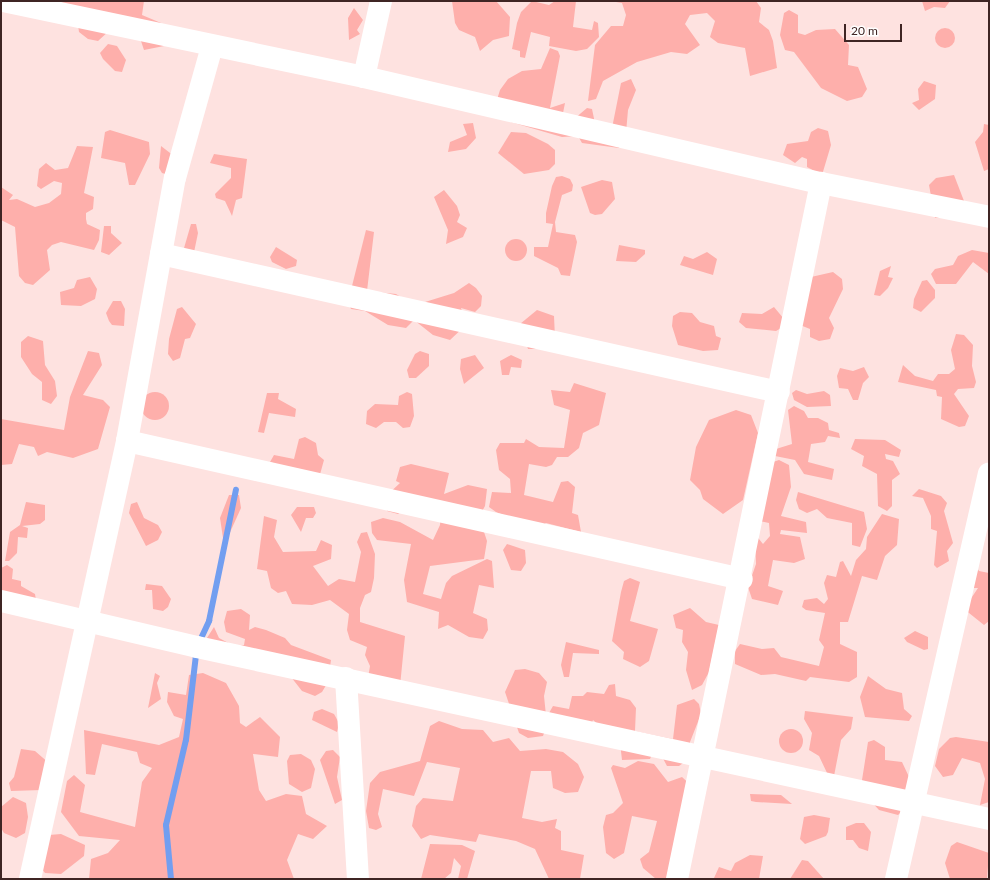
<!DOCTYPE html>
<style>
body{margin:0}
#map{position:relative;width:990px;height:880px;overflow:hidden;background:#fee2e0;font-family:Lato,sans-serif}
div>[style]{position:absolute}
.green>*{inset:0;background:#feafab}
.round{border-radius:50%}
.stream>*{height:6px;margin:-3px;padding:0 3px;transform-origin:3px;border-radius:3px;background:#729ef0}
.minor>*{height:22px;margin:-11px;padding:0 11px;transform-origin:11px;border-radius:11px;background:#fff}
span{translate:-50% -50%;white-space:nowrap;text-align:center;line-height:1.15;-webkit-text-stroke:3.5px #fff;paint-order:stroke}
.frame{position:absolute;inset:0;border:2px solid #3f2524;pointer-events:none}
.scale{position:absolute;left:844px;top:24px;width:58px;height:18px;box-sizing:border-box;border:2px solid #3f2524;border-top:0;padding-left:5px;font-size:12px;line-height:14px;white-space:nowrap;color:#3f2524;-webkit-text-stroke:3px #fff;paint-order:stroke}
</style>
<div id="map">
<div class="green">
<i style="clip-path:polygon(57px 1px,144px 1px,142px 15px,161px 23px,169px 45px,144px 50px,140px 38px,110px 30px,98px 41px,88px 39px,79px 32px,78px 25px,57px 8px)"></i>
<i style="clip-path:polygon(452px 1px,496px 1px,510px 17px,509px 36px,493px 40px,480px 51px,475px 37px,459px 30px,455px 23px)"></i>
<i style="clip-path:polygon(532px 1px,549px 5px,555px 1px,576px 1px,573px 27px,592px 30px,594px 21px,598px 23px,599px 37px,587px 49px,576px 51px,549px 46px,550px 37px,531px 32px,525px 58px,520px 57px,520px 51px,512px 49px,517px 23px,521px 12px)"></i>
<i style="clip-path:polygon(610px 1px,756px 1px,761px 8px,759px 22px,769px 30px,773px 41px,777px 68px,750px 76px,745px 48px,718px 43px,710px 37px,715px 21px,707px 13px,690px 15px,685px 24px,700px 45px,687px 54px,671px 52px,637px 62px,603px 81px,596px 99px,588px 101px,595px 45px,611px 26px,623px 26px,626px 15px,622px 3px)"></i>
<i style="clip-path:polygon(922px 1px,950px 1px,945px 8px,934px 7px,925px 11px)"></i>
<i style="clip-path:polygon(354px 8px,363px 20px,357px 30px,360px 34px,349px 40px,348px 18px)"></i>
<i style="clip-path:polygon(789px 10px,798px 15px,798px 33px,805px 35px,816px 30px,835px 29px,849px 45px,848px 65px,858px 67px,867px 89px,862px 97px,847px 101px,821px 88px,794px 52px,785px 50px,780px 35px,784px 13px)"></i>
<i class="round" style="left:935px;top:28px;width:20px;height:20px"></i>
<i style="clip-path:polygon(108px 44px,117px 46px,126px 60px,122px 72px,115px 71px,103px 59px,100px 53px)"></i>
<i style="clip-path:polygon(550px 48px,558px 51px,560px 56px,550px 108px,565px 103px,563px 113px,574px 119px,587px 108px,592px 109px,596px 128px,612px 128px,621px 83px,631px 79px,636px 90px,628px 110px,626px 133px,619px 148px,582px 143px,578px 136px,562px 137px,504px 120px,496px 103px,500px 90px,508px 79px,522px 71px,541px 69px)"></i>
<i style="clip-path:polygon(924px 81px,936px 85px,935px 99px,919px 110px,912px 103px,919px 100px,918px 89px)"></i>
<i style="clip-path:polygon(473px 123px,476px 138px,466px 149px,448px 152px,450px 142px,467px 135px,463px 124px)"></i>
<i style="clip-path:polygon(984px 124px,989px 125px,989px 169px,984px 171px,975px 142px,983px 132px)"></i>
<i style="clip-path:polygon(818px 128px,828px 131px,831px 145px,822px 175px,807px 167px,807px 159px,802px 157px,795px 163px,783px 155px,787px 144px,808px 141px,811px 132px)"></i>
<i style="clip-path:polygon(110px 130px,149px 142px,150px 154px,135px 185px,129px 185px,125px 163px,101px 158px,105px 132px)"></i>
<i style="clip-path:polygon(511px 132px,526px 133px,548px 144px,555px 150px,555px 164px,549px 170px,524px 174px,498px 153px)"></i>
<i style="clip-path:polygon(77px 146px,93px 147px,84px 193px,94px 197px,93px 209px,86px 213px,86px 219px,87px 224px,100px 230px,99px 240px,94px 250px,61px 242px,52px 245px,47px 250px,50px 270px,33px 285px,25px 283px,19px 276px,15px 227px,1px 220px,1px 187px,13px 195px,9px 200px,17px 199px,35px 207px,49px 203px,61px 194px,62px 183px,54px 181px,41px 189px,37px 186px,39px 169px,46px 163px,55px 170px,68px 168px)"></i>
<i style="clip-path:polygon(161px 146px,174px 156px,169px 175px,162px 173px,159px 168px)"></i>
<i style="clip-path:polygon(214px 154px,247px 159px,242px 198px,236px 200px,232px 216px,225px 201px,216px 198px,215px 194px,231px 178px,231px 168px,210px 163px)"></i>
<i style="clip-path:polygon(954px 175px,964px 201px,944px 218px,935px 218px,929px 185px,936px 178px)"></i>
<i style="clip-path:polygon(562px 176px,570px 179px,573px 185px,572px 191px,562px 195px,555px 222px,556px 232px,575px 235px,577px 242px,570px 276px,561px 275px,558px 268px,534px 256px,534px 247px,548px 247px,553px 224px,546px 223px,546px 213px,552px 186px,556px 177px)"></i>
<i style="clip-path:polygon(602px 180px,612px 182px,615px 199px,602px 214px,595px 215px,590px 213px,581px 187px)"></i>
<i style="clip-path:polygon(444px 190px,457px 206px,460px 215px,457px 222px,467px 228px,463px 237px,446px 244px,448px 230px,434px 197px)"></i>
<i style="clip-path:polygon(191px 224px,196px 224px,198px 233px,193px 257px,182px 255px)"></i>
<i style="clip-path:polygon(104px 226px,111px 226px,111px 233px,122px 243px,109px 255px,101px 252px)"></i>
<i style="clip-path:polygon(366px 230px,374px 232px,367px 291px,396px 294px,419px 309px,425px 302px,454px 293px,469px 283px,476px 288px,482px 296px,481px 306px,475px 312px,461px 308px,466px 325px,450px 340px,433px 335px,414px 320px,406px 328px,388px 325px,365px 311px,351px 309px,348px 302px)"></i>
<i class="round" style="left:505px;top:239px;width:22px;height:22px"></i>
<i style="clip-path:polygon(619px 245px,645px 250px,645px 254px,636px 262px,616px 261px)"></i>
<i style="clip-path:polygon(276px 247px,297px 260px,296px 266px,286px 269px,272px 262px,270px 257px)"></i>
<i style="clip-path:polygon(972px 250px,989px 253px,989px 274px,973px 262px,956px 284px,936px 284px,931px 274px,935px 269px,953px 265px,958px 256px)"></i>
<i style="clip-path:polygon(707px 252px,717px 259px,713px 275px,680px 265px,684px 256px,693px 259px)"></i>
<i style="clip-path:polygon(891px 266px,888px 277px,893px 278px,888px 288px,880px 296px,874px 295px,880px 271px)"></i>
<i style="clip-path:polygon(833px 272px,842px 279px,843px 289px,829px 318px,834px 328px,830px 339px,819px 341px,810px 337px,810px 329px,800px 325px,811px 277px)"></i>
<i style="clip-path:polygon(90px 277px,97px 289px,95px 299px,81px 306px,61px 305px,60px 292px,74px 288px,77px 280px)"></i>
<i style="clip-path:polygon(927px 280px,935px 290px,935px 298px,921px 312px,913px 308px,914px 299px,922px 281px)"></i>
<i style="clip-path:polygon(113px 301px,121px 301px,125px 309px,124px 326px,112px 325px,109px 321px,106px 313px)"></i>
<i style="clip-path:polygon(182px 307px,196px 324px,190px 338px,185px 339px,180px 358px,173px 361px,168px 354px,169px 339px,177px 309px)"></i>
<i style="clip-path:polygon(774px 307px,784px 319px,783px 327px,776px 331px,746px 328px,739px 322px,742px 313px,762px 314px)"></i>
<i style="clip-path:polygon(537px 310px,554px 316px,555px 338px,538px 349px,528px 349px,520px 324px)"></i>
<i style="clip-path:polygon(680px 312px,692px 313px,700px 322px,714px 326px,716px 336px,721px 338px,718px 350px,703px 351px,678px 345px,672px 326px,673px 316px)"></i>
<i style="clip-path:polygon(956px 334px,964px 335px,973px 345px,972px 366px,976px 382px,974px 388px,958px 389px,954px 394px,969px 416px,965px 426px,959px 427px,941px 419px,942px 397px,937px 396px,936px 390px,898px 382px,903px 365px,915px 376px,933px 381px,938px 374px,949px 374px,955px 369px,951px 350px)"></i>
<i style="clip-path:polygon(28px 336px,43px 341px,45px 365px,55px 381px,57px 396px,51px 404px,42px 400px,42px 382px,32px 374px,21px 357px,21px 342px)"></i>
<i style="clip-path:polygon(88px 351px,99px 353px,102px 365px,83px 395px,103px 400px,110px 407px,98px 449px,73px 458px,47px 452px,38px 456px,34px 447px,19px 444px,12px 464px,1px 465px,1px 419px,64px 430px,70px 397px)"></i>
<i style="clip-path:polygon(420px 351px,429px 354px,429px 366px,416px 378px,409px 378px,407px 370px,415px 354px)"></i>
<i style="clip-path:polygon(475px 355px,484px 368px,464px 384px,460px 369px,461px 359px)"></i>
<i style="clip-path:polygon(511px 355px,522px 360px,521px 368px,511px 367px,509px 375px,502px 375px,500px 361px)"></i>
<i style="clip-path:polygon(864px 367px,869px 377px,863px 383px,858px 400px,853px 400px,848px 389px,839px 388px,837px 376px,840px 368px,853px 371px)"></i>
<i style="clip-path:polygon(574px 383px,606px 393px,599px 425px,583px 433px,579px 448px,568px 457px,557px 457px,552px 465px,546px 467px,529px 464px,524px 495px,553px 502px,561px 482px,568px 481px,575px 487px,572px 513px,578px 515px,581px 532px,546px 523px,538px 529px,496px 512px,489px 507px,492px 492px,511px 493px,510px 479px,499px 470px,496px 450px,500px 443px,524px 443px,526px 439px,539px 447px,564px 448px,570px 410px,554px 405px,551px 390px,570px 392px)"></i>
<i style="clip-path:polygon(796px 390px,807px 394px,824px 391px,830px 395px,831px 406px,807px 407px,794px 400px,792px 393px)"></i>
<i class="round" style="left:141px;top:392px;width:28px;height:28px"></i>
<i style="clip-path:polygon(407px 392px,412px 394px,414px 416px,410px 427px,403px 428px,396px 422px,384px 422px,376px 428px,366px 424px,367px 411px,375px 404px,398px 405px,399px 396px)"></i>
<i style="clip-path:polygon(267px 393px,279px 393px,278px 399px,296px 409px,295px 417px,269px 413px,264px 433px,258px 432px)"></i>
<i style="clip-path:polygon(794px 406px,804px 411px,808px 418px,818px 418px,828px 423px,829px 430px,839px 433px,840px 438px,828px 436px,825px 442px,811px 444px,808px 462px,834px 469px,832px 480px,804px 474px,795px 460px,775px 456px,776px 449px,792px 444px,788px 410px)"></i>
<i style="clip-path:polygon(736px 410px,751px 415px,758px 433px,743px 500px,723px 514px,703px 499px,700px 490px,690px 480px,696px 447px,709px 420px)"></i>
<i style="clip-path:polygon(305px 437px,316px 443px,318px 455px,324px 460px,319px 478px,270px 462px,274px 455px,294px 459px,299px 439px)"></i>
<i style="clip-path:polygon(855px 439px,885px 440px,901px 450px,899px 457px,885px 454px,886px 459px,893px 461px,900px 474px,892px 480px,892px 506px,887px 511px,878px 506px,877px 474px,862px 466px,864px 456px,851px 449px)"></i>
<i style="clip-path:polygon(779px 460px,789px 465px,791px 487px,781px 516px,806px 522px,807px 533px,781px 530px,780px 534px,800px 537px,805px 559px,794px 563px,773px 560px,768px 586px,783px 591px,778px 605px,752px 599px,748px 587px,756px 564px,755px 534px,763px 544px,770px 536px,769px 523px,759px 521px,773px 462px)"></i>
<i style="clip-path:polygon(411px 464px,449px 473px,444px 494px,468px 485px,487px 489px,485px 506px,479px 517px,487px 541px,484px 559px,430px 566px,423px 594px,441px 599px,446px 583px,452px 576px,487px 559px,492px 561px,494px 588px,479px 585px,473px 613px,487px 619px,488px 630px,483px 639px,469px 637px,448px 625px,438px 629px,439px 612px,407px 602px,404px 580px,411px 544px,377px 540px,372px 533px,371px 522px,383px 518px,400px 522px,433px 540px,440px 525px,441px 510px,407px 508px,398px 514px,387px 511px,385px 497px,400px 483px,396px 481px,400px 467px)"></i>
<i style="clip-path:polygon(919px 489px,941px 496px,947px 503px,944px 511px,953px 543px,947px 551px,949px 561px,937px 568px,934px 565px,937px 531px,931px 529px,931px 516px,923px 498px,912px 496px)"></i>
<i style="clip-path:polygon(798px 492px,864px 512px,867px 529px,860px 547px,852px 545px,852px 523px,827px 518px,817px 509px,807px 513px,799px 509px,796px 500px)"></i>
<i style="clip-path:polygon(229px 495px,239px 495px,241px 508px,227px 539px,223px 538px,220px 518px)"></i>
<i style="clip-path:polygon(26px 502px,45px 505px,45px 520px,40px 524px,22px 526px,28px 528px,27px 538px,18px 537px,17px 553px,9px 561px,5px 561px,10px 532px,20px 525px)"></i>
<i style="clip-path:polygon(137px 502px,144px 518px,158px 525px,162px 532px,158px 540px,146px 546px,129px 513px,131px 504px)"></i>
<i style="clip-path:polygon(297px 507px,314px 507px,316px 513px,313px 518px,306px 518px,301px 532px,291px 515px)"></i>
<i style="clip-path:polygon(882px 514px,899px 519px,897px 545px,885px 556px,877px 580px,862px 576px,848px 622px,840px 622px,840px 644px,857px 652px,857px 677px,849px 682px,810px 677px,806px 681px,775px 674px,761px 675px,735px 664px,735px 651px,740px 644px,762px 649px,774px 648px,781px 657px,819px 666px,824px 647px,819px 640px,825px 613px,806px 610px,802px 607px,804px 600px,817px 598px,824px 604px,828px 599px,824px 583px,827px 575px,836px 577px,840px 562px,843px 561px,851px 576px,856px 560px,866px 549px,867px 537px)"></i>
<i style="clip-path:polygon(264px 516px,277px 520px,274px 537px,283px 552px,316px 551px,321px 540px,332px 545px,331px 559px,313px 566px,328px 586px,339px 579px,355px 582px,361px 552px,357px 542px,361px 533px,367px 532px,375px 554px,374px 578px,371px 592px,365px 595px,360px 608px,360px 622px,405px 636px,400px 686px,367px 684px,370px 666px,365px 655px,367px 647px,350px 640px,347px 630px,349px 614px,330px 600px,312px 605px,292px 604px,286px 591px,278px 593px,271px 588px,267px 571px,257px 569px)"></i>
<i style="clip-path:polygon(507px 544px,525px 550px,526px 563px,521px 571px,511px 570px,503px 550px)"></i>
<i style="clip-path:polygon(974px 563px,979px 571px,989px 573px,989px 621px,984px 625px,964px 609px,978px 588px,970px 588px)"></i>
<i style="clip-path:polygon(7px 565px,13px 569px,12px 579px,21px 581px,21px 586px,35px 594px,36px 600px,1px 600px,1px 568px)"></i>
<i style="clip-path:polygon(630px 578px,640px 582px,630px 621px,658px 629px,649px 661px,640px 667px,623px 659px,624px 652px,612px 641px,621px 592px,624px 581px)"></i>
<i style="clip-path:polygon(146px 584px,162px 586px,171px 599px,168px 607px,163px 611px,153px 609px,152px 590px,145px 590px)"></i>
<i style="clip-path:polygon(690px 608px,706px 622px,719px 625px,709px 672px,702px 685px,692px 690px,686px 670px,688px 652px,682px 642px,683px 630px,676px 628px,673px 615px)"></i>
<i style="clip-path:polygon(241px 609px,250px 615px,249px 630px,255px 627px,266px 630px,285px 638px,291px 645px,331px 660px,328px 682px,322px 692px,315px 696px,302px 691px,284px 668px,205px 641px,214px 627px,219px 638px,236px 647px,244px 645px,245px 639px,226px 632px,224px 622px,227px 611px)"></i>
<i style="clip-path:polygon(915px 631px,928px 637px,928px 649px,924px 650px,907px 642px,904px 638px)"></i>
<i style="clip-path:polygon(566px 642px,599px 650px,599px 654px,573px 653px,569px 677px,564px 677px,561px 665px)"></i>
<i style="clip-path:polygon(525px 669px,539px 673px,547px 682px,544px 696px,547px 725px,543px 736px,528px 738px,519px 733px,505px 692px,515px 670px)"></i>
<i style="clip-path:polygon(155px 673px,160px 676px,157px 683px,161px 699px,148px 708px)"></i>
<i style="clip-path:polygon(203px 673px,226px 683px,239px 706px,240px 723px,246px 727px,260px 717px,280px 737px,278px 757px,253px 754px,259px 790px,266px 801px,286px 794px,302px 796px,306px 814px,327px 826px,313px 839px,298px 834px,287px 860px,294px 879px,89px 879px,91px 859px,108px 853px,120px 840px,79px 836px,61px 812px,67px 781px,74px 775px,85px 785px,80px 812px,135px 827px,142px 782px,152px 768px,140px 763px,137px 752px,102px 744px,95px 775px,86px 774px,84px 730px,159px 745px,179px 737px,183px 719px,174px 716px,167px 702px,168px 692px,186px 695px,189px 675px)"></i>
<i style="clip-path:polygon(868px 676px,886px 689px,902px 693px,904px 709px,912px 716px,909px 721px,865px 717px,860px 697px)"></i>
<i style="clip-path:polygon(615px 684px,616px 696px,630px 700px,636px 708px,635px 731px,673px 739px,677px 705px,694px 699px,699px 704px,701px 714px,690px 742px,690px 758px,679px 766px,667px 766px,659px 751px,654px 750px,650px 759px,622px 760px,620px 743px,593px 720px,588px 733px,549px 713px,553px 706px,569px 709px,572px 696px,583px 696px,587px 692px,604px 694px,609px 685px)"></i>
<i style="clip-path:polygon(322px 709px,334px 714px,339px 723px,337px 732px,312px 720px,314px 712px)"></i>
<i style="clip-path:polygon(805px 711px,853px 717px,851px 729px,841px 740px,834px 776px,828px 775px,819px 756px,809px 750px,812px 733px,804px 719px)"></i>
<i style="clip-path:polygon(439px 721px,462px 729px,483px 730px,493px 742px,509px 738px,520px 751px,546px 749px,563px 752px,578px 764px,584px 777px,578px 792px,565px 793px,553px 788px,551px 771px,531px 771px,522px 818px,542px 822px,557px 819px,555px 828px,561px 831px,561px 850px,584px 855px,580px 879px,549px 879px,535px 849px,516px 841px,479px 834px,476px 842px,430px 835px,421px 839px,412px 826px,416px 806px,423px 798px,453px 801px,460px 768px,427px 762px,414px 796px,383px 789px,378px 814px,382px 827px,376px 830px,369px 828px,366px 811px,370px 783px,380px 772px,420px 761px,430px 726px)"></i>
<i class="round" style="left:779px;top:729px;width:24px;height:24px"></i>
<i style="clip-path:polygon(956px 737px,989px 742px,989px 802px,980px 805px,985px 779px,980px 763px,962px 758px,953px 775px,943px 777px,935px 766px,939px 749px,950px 738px)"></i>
<i style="clip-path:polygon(874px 740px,885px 747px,885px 760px,902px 762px,910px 779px,907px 807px,898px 815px,879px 810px,867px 797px,862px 780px,868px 742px)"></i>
<i style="clip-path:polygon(21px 749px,35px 751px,50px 764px,42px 790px,11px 791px,9px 783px,14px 777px)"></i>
<i style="clip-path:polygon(333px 750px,340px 757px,337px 777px,342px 800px,335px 804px,320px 760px,326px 751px)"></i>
<i style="clip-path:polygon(301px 754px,311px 760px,315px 769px,311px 788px,302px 792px,289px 784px,287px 761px,290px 755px)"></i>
<i style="clip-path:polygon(638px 761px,654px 764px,668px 782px,682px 777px,696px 790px,673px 879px,656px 879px,643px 868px,640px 859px,649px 852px,657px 821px,632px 816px,624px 853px,614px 859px,606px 853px,603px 827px,606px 815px,613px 813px,623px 803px,611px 768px,613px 765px,625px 768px)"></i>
<i style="clip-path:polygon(750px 794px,781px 795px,792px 804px,756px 802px,751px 801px)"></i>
<i style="clip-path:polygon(13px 797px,26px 803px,28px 817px,25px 833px,16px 838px,4px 833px,1px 828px,1px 807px)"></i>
<i style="clip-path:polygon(814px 815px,830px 818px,828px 832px,826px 836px,805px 844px,800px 839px,804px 817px)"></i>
<i style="clip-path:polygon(856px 823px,864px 823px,871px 832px,868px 851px,859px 848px,853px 840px,846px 840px,846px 827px)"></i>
<i style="clip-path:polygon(61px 834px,85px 845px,84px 856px,61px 874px,45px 873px,39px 865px,49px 835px)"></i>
<i style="clip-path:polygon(957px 842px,989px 853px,987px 879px,950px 879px,945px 863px,951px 846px)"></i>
<i style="clip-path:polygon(430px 844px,462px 845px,475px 851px,467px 879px,458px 879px,461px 866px,454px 858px,451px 873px,444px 879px,421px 879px)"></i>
<i style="clip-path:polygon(750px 855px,763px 856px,759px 879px,714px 878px,719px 867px,731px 871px,735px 863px)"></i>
<i style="clip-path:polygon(802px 860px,808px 861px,824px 879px,790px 879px)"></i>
</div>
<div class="stream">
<i style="left:171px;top:879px;width:54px;rotate:-95.3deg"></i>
<i style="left:166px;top:825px;width:87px;rotate:-76.8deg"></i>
<i style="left:186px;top:740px;width:94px;rotate:-83.3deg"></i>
<i style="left:197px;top:647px;width:29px;rotate:-65deg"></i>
<i style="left:209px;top:621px;width:134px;rotate:-78.4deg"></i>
</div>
<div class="minor">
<i style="left:3px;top:1px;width:369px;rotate:11.9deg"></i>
<i style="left:364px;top:77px;width:469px;rotate:13.1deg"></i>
<i style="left:821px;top:183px;width:171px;rotate:11.4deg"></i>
<i style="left:364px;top:77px;width:78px;rotate:-77.4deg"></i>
<i style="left:161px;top:254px;width:633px;rotate:12.59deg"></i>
<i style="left:127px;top:441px;width:630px;rotate:12.65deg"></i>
<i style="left:1px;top:601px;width:201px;rotate:13.2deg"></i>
<i style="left:197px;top:647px;width:810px;rotate:12.25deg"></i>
<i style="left:346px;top:678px;width:201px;rotate:86.6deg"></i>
<i style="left:30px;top:879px;width:449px;rotate:-77.5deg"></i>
<i style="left:127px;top:441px;width:267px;rotate:-79.7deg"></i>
<i style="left:175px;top:178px;width:137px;rotate:-74.3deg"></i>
<i style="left:677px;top:879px;width:711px;rotate:-78.31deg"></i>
<i style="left:896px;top:879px;width:416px;rotate:-77.1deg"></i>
</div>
<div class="frame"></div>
<div class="scale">20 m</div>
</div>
